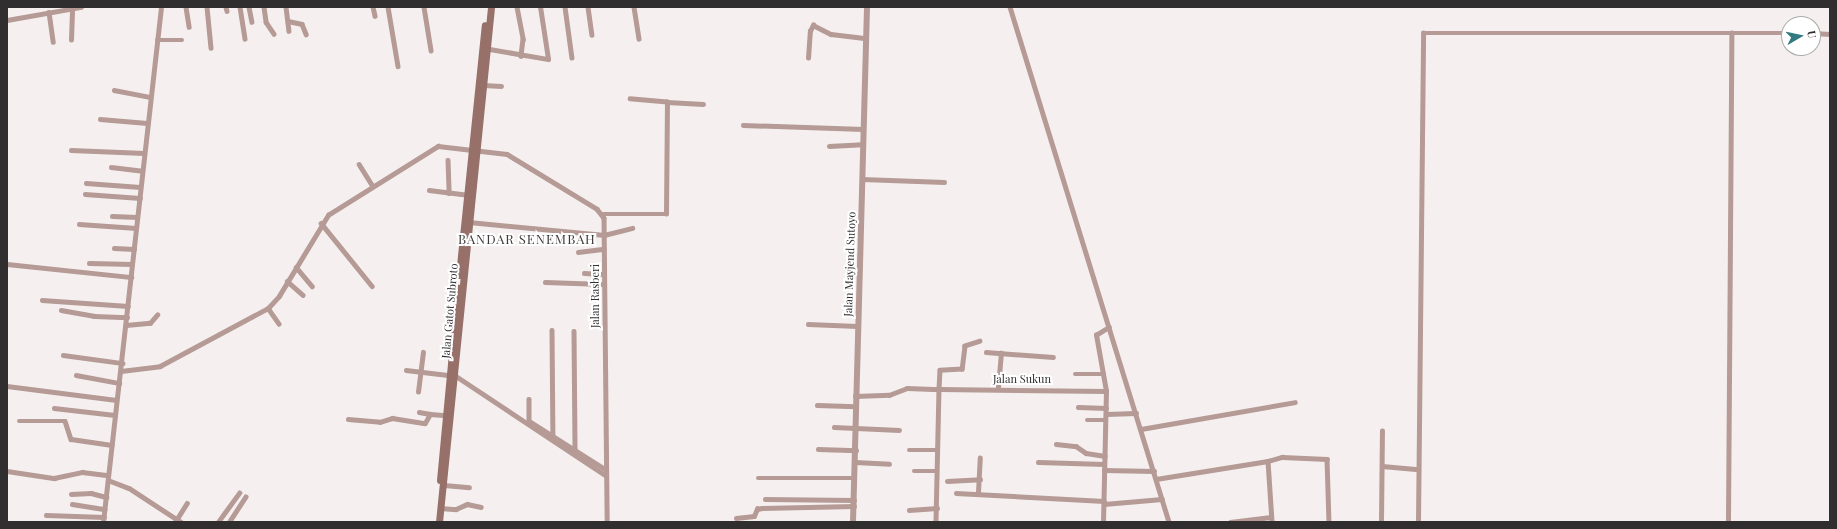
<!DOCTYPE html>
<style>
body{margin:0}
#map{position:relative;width:1837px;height:529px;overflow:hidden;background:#f5f0ef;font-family:"Playfair Display",serif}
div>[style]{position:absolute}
.minor>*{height:4.5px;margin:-2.25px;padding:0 2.25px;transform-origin:2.25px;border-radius:2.25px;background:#b59a95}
.tertiary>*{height:5.5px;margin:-2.75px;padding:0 2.75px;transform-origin:2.75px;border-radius:2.75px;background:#b59a95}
.secondary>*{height:7px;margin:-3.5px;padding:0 3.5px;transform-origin:3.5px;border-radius:3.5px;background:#967069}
span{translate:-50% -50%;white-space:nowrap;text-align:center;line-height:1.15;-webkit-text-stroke:4px #fff;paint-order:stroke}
.street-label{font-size:11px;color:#302e2e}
.quarter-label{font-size:13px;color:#3d3a39;letter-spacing:1px}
.frame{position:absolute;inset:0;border:8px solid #302e2e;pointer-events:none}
.north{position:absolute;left:1781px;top:16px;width:40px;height:40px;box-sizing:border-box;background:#fff;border:1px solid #acabab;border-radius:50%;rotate:81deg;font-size:11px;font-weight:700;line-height:16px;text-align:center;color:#302e2e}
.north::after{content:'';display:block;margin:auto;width:14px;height:18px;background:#317a80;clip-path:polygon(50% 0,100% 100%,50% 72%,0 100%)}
</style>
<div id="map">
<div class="minor">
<i style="left:186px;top:7px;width:20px;rotate:81deg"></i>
<i style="left:207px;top:7px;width:41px;rotate:84.4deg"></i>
<i style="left:226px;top:7px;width:4px;rotate:76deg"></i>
<i style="left:240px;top:7px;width:32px;rotate:81deg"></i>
<i style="left:249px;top:7px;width:15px;rotate:79deg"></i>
<i style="left:264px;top:7px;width:15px;rotate:82deg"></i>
<i style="left:266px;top:22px;width:14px;rotate:56deg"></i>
<i style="left:286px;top:7px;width:24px;rotate:83deg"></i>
<i style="left:373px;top:7px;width:9px;rotate:77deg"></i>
<i style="left:388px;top:7px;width:60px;rotate:80.4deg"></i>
<i style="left:424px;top:7px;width:44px;rotate:80.8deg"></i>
<i style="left:517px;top:7px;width:33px;rotate:79deg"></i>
<i style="left:523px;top:39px;width:17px;rotate:97deg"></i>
<i style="left:565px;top:7px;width:51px;rotate:82.2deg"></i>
<i style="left:588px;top:7px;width:28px;rotate:82deg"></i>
<i style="left:634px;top:7px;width:32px;rotate:81deg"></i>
<i style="left:1010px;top:7px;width:539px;rotate:72.84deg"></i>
<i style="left:49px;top:12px;width:30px;rotate:82deg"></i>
<i style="left:7px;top:20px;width:75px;rotate:-10deg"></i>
<i style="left:288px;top:21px;width:14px;rotate:12deg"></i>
<i style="left:302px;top:24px;width:11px;rotate:68deg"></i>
<i style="left:1813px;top:33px;width:17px;rotate:3deg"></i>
<i style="left:71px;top:40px;width:31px;rotate:-88deg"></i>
<i style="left:157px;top:40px;width:25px"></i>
<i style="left:484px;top:48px;width:65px;rotate:9.8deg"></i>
<i style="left:548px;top:59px;width:53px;rotate:-98.7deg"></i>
<i style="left:808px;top:58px;width:27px;rotate:-86deg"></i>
<i style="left:810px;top:31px;width:7px;rotate:-63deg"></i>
<i style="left:813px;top:25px;width:20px;rotate:27deg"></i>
<i style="left:831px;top:34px;width:35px;rotate:7deg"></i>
<i style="left:483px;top:85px;width:18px;rotate:3deg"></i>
<i style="left:114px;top:90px;width:37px;rotate:11deg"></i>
<i style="left:667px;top:102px;width:36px;rotate:3deg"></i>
<i style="left:100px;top:119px;width:47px;rotate:4.9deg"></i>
<i style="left:743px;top:125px;width:120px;rotate:1.9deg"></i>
<i style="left:829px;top:146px;width:33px;rotate:-3deg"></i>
<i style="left:71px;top:150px;width:73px;rotate:2.4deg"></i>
<i style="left:448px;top:160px;width:33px;rotate:88deg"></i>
<i style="left:359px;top:164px;width:25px;rotate:58deg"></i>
<i style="left:111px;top:167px;width:31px;rotate:7deg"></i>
<i style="left:862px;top:179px;width:82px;rotate:2.1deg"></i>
<i style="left:86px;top:183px;width:54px;rotate:4.2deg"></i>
<i style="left:429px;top:190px;width:38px;rotate:7deg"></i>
<i style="left:85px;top:194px;width:55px;rotate:4.2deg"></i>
<i style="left:603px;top:214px;width:63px"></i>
<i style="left:666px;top:214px;width:112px;rotate:-89.5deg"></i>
<i style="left:667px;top:102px;width:37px;rotate:-175deg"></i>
<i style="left:112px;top:216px;width:25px;rotate:2deg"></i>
<i style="left:469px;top:222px;width:136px;rotate:5.5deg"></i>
<i style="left:604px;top:235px;width:29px;rotate:-14deg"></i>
<i style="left:321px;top:223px;width:81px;rotate:51deg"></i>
<i style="left:79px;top:224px;width:57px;rotate:4deg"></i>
<i style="left:114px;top:248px;width:20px;rotate:3deg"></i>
<i style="left:578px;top:252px;width:26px;rotate:-7deg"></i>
<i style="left:89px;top:263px;width:43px;rotate:1.3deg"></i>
<i style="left:7px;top:264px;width:125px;rotate:6deg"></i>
<i style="left:296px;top:267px;width:25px;rotate:50deg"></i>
<i style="left:584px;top:273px;width:18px;rotate:3deg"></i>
<i style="left:287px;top:281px;width:21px;rotate:41deg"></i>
<i style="left:545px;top:282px;width:58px;rotate:2deg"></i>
<i style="left:42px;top:300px;width:86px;rotate:4deg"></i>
<i style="left:268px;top:308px;width:19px;rotate:55deg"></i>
<i style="left:61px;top:310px;width:34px;rotate:10deg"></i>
<i style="left:94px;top:316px;width:33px;rotate:2deg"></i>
<i style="left:808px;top:324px;width:49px;rotate:2.3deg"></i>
<i style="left:126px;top:325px;width:24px;rotate:-5deg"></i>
<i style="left:150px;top:323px;width:11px;rotate:-49deg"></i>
<i style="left:552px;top:330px;width:106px;rotate:89.5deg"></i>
<i style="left:574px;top:331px;width:119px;rotate:89.5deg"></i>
<i style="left:980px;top:341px;width:16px;rotate:162deg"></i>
<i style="left:965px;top:346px;width:23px;rotate:97deg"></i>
<i style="left:962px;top:369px;width:22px;rotate:177deg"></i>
<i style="left:940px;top:370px;width:19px;rotate:93deg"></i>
<i style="left:939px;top:389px;width:167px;rotate:0.7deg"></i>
<i style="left:986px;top:352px;width:67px;rotate:4.3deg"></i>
<i style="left:63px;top:355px;width:60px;rotate:7.7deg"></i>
<i style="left:406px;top:370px;width:50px;rotate:6.8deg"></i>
<i style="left:456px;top:376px;width:179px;rotate:33.6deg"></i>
<i style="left:121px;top:371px;width:39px;rotate:-7deg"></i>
<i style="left:160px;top:366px;width:123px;rotate:-28.2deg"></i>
<i style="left:268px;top:308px;width:16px;rotate:-47deg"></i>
<i style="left:279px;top:296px;width:95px;rotate:-58.8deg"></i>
<i style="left:328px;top:215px;width:130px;rotate:-32.1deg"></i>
<i style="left:438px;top:146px;width:69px;rotate:6.6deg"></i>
<i style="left:507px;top:154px;width:105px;rotate:31.4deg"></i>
<i style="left:597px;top:209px;width:11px;rotate:52deg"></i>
<i style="left:604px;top:218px;width:304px;rotate:89.4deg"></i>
<i style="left:1075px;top:374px;width:29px"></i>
<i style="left:76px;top:375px;width:44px;rotate:10.5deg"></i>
<i style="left:7px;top:386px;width:110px;rotate:7.3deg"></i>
<i style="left:998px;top:387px;width:34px;rotate:-85deg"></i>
<i style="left:418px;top:392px;width:40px;rotate:-82.9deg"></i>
<i style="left:855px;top:396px;width:34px;rotate:-2deg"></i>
<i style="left:889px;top:395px;width:19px;rotate:-21deg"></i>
<i style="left:907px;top:388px;width:32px;rotate:2deg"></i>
<i style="left:939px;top:389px;width:133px;rotate:91.3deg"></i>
<i style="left:529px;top:399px;width:22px;rotate:90deg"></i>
<i style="left:529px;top:421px;width:90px;rotate:32.3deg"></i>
<i style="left:817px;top:405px;width:38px;rotate:2deg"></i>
<i style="left:1078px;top:407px;width:28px;rotate:2deg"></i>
<i style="left:54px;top:408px;width:61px;rotate:6.5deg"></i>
<i style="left:419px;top:412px;width:11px;rotate:10deg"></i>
<i style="left:1106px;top:414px;width:30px;rotate:-2deg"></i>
<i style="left:348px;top:419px;width:32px;rotate:5deg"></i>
<i style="left:380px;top:422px;width:13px;rotate:-18deg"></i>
<i style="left:392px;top:418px;width:33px;rotate:9deg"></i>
<i style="left:425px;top:423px;width:10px;rotate:-61deg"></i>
<i style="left:430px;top:414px;width:16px;rotate:4deg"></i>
<i style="left:1087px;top:420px;width:18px"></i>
<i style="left:19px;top:421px;width:46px"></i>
<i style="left:65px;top:421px;width:19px;rotate:72deg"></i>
<i style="left:71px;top:439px;width:41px;rotate:8.3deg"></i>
<i style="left:834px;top:427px;width:65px;rotate:2.6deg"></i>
<i style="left:1141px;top:429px;width:156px;rotate:-9.9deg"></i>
<i style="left:1056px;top:444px;width:20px;rotate:6deg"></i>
<i style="left:1076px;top:446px;width:12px;rotate:35deg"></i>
<i style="left:1086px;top:453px;width:19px;rotate:9deg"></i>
<i style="left:818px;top:449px;width:38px;rotate:2deg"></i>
<i style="left:909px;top:450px;width:29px"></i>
<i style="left:1268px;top:461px;width:15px;rotate:-16deg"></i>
<i style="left:1282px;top:457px;width:45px;rotate:2.5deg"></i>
<i style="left:1327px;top:459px;width:63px;rotate:88.2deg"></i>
<i style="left:855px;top:462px;width:34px;rotate:3deg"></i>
<i style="left:1038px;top:462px;width:66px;rotate:1.7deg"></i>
<i style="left:1382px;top:466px;width:36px;rotate:5deg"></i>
<i style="left:1104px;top:470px;width:50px;rotate:1.1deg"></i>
<i style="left:7px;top:471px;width:48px;rotate:8.5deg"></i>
<i style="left:54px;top:478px;width:29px;rotate:-12deg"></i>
<i style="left:82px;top:472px;width:26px;rotate:7deg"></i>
<i style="left:914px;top:471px;width:23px"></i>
<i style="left:758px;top:478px;width:97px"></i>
<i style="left:1156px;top:479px;width:113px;rotate:-9.1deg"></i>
<i style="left:1268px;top:461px;width:61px;rotate:86.2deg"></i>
<i style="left:108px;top:480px;width:22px;rotate:21deg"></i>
<i style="left:129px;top:488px;width:62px;rotate:33.2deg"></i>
<i style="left:947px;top:481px;width:33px;rotate:-3deg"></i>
<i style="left:444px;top:485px;width:25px;rotate:5deg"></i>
<i style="left:978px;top:492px;width:34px;rotate:-87deg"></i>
<i style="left:956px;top:493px;width:148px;rotate:3.1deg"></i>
<i style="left:71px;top:494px;width:20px;rotate:-3deg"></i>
<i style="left:91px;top:493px;width:16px;rotate:15deg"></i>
<i style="left:765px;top:499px;width:89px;rotate:0.6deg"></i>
<i style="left:72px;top:504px;width:33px;rotate:9deg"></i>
<i style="left:1104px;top:504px;width:58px;rotate:-4.9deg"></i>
<i style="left:440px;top:508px;width:16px;rotate:4deg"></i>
<i style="left:456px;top:509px;width:12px;rotate:-24deg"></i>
<i style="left:467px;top:504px;width:14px;rotate:12deg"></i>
<i style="left:909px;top:510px;width:28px;rotate:-4deg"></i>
<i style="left:46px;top:515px;width:58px;rotate:2deg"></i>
<i style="left:736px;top:518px;width:18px;rotate:-6deg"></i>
<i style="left:754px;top:516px;width:8px;rotate:-67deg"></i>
<i style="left:757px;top:509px;width:5px;rotate:-11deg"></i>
<i style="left:762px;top:508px;width:92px;rotate:-1.2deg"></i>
<i style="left:103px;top:522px;width:518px;rotate:-83.57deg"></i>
<i style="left:175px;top:522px;width:22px;rotate:-58deg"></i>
<i style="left:218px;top:522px;width:36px;rotate:-54deg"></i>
<i style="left:229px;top:522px;width:30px;rotate:-57deg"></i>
<i style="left:1103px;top:522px;width:131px;rotate:-88.7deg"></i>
<i style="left:1106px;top:391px;width:57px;rotate:-100.1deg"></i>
<i style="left:1096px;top:335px;width:15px;rotate:-32deg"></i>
<i style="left:1230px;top:522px;width:41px;rotate:-7deg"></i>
<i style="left:1381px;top:522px;width:91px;rotate:-89.4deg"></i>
<i style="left:1418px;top:522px;width:489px;rotate:-89.4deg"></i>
<i style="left:1423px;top:33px;width:366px"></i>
<i style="left:1728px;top:522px;width:489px;rotate:-89.6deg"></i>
</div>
<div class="tertiary">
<i style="left:853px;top:522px;width:515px;rotate:-88.44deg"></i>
</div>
<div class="secondary">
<i style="left:459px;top:275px;width:251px;rotate:-84.1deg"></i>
<i style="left:440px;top:480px;width:193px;rotate:-84.6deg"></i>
<i style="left:439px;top:522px;width:518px;rotate:-84.23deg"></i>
</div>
<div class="street-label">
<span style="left:850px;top:264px;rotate:-88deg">Jalan Mayjend Sutoyo</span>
<span style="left:595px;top:296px;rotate:-90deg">Jalan Rasberi</span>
<span style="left:450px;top:311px;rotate:-85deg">Jalan Gatot Subroto</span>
<span style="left:1022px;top:379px">Jalan Sukun</span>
</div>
<div class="quarter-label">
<span style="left:527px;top:239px">BANDAR SENEMBAH</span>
</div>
<div class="frame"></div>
<div class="north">U</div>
</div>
